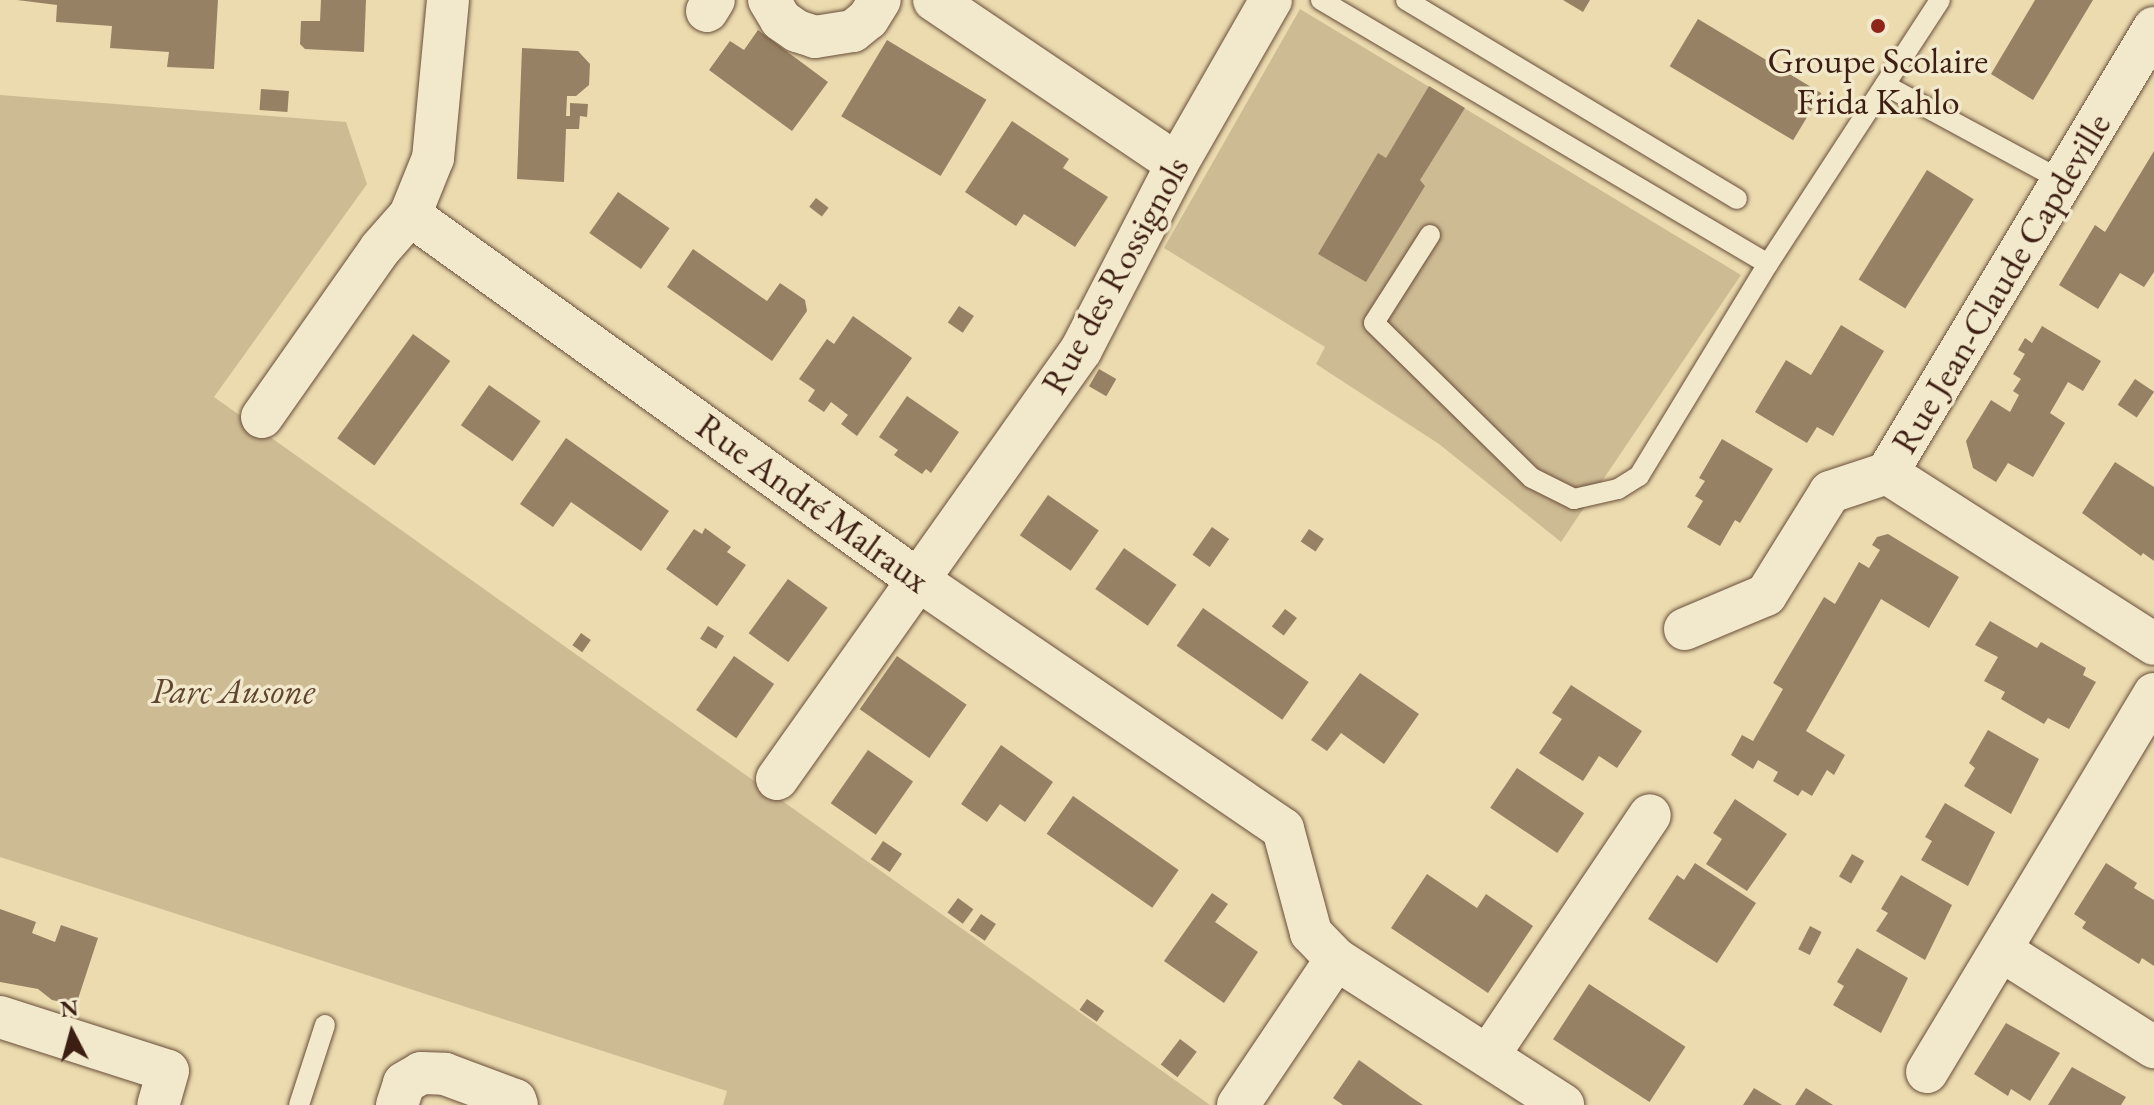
<!DOCTYPE html>
<meta charset="utf-8">
<style>
body{margin:0}
#map{position:relative;width:2154px;height:1105px;overflow:hidden;background:#ebdbaf;font-family:"EB Garamond",serif}
div>[style]{position:absolute}
.green>*{inset:0;background:#cdbb94}
.building>*{inset:0;background:#978164;transform-origin:0 0}
.roads{filter:drop-shadow(0 0 2px #684e39) drop-shadow(0 0 2px #684e39)}
.lane>*{height:20px;margin:-10px;padding:0 10px;transform-origin:10px;border-radius:10px;background:#f2e8cb}
.street>*{height:42px;margin:-21px;padding:0 21px;transform-origin:21px;border-radius:21px;background:#f2e8cb}
.dots>*{width:22px;height:22px;translate:-50% -50%;box-sizing:border-box;border:4px solid #f2e8cb;border-radius:50%}
span{translate:-50% -50%;white-space:nowrap;text-align:center;line-height:1.15;-webkit-text-stroke:7px #f2e8cb;paint-order:stroke}
.poi-label{font-size:36px;color:#3c1f12}
.street-label{font-size:36px;color:#3c1f12}
.park-label{font-size:36px;color:#604632;font-style:italic}
.north{position:absolute;left:32px;top:993px;width:80px;height:80px;-webkit-text-stroke:6px #f2e8cb;paint-order:stroke;rotate:354deg;font-size:22px;font-weight:700;line-height:32px;text-align:center;color:#3c1f12}
.north::after{content:'';display:block;margin:auto;width:28px;height:36px;background:#3c1f12;clip-path:polygon(50% 0,100% 100%,50% 72%,0 100%)}
</style>
<div id="map">
<div class="green">
<i style="clip-path:polygon(1300px 9px,1741px 275px,1561px 542px,1439px 444px,1316px 364px,1325px 347px,1164px 248px)"></i>
<i style="clip-path:polygon(0 95px,346px 122px,367px 184px,214px 397px,1210px 1105px,723px 1105px,727px 1091px,0 857px)"></i>
</div>
<div class="building">
<i style="clip-path:polygon(17px 0,218px 0,214px 69px,167px 67px,169px 52px,110px 48px,112px 26px,56px 22px,57px 5px)"></i>
<i style="clip-path:polygon(321px 0,366px 0,364px 52px,305px 49px,300px 44px,301px 21px,320px 21px)"></i>
<i style="clip-path:polygon(1563px 0,1590px 0,1583px 12px)"></i>
<i style="clip-path:polygon(2035px 0,2093px 0,2033px 100px,1991px 74px)"></i>
<i style="left:1698px;top:19px;width:144px;height:55px;rotate:31deg"></i>
<i style="clip-path:polygon(758px 30px,828px 82px,792px 131px,709px 70px,730px 41px,744px 50px)"></i>
<i style="left:887px;top:40px;width:116px;height:89px;rotate:31deg"></i>
<i style="clip-path:polygon(522px 48px,578px 51px,590px 64px,589px 85px,576px 96px,567px 96px,566px 116px,570px 116px,570px 103px,588px 104px,587px 117px,580px 116px,579px 129px,566px 129px,564px 182px,517px 179px)"></i>
<i style="clip-path:polygon(1429px 86px,1465px 108px,1420px 180px,1425px 186px,1366px 282px,1318px 254px,1378px 153px,1386px 158px)"></i>
<i style="left:261px;top:89px;width:28px;height:21px;rotate:4deg"></i>
<i style="clip-path:polygon(1012px 121px,1069px 159px,1063px 168px,1108px 197px,1075px 247px,1024px 214px,1016px 226px,965px 192px)"></i>
<i style="clip-path:polygon(2154px 151px,2154px 272px,2144px 287px,2120px 273px,2098px 309px,2059px 285px,2095px 225px,2105px 232px)"></i>
<i style="left:1927px;top:170px;width:55px;height:129px;rotate:32deg"></i>
<i style="left:618px;top:192px;width:63px;height:50px;rotate:35deg"></i>
<i style="left:816px;top:198px;width:16px;height:11px;rotate:38deg"></i>
<i style="clip-path:polygon(693px 249px,767px 301px,780px 283px,805px 300px,807px 311px,772px 361px,667px 287px)"></i>
<i style="left:959px;top:306px;width:18px;height:20px;rotate:34deg"></i>
<i style="clip-path:polygon(853px 316px,912px 358px,857px 436px,841px 424px,848px 415px,831px 402px,824px 412px,808px 401px,815px 390px,799px 379px,827px 339px,834px 344px)"></i>
<i style="clip-path:polygon(1841px 325px,1884px 351px,1833px 436px,1817px 427px,1807px 443px,1755px 412px,1786px 360px,1811px 375px)"></i>
<i style="clip-path:polygon(2042px 326px,2101px 361px,2083px 391px,2068px 382px,2050px 413px,2065px 423px,2033px 477px,2008px 463px,1996px 482px,1973px 468px,1966px 441px,1991px 400px,2010px 412px,2019px 395px,2013px 391px,2021px 379px,2013px 374px,2025px 354px,2018px 350px,2025px 338px,2032px 343px)"></i>
<i style="left:413px;top:334px;width:46px;height:129px;rotate:36deg"></i>
<i style="left:1099px;top:369px;width:20px;height:20px;rotate:30deg"></i>
<i style="left:2135px;top:379px;width:23px;height:31px;rotate:34deg"></i>
<i style="left:489px;top:385px;width:63px;height:49px;rotate:35deg"></i>
<i style="clip-path:polygon(907px 396px,959px 432px,931px 473px,926px 469px,922px 474px,894px 455px,898px 450px,879px 437px)"></i>
<i style="clip-path:polygon(566px 438px,669px 511px,641px 551px,571px 502px,553px 527px,520px 504px)"></i>
<i style="clip-path:polygon(1722px 439px,1773px 469px,1740px 523px,1735px 520px,1720px 546px,1687px 527px,1703px 501px,1695px 496px,1705px 481px,1699px 478px)"></i>
<i style="clip-path:polygon(2115px 462px,2154px 487px,2154px 561px,2143px 553px,2141px 556px,2082px 513px)"></i>
<i style="left:1048px;top:495px;width:62px;height:49px;rotate:35deg"></i>
<i style="left:1212px;top:527px;width:21px;height:34px;rotate:35deg"></i>
<i style="clip-path:polygon(705px 528px,731px 547px,727px 552px,746px 565px,717px 606px,666px 569px,694px 529px,702px 534px)"></i>
<i style="left:1309px;top:529px;width:18px;height:15px;rotate:34deg"></i>
<i style="clip-path:polygon(1888px 534px,1959px 577px,1929px 628px,1881px 599px,1806px 731px,1845px 755px,1834px 775px,1827px 770px,1812px 796px,1802px 790px,1798px 796px,1773px 781px,1778px 772px,1758px 760px,1753px 769px,1731px 755px,1742px 735px,1753px 741px,1771px 710px,1783px 689px,1773px 683px,1824px 597px,1835px 604px,1859px 562px,1869px 568px,1880px 550px,1872px 545px,1877px 537px)"></i>
<i style="left:1124px;top:548px;width:64px;height:50px;rotate:35deg"></i>
<i style="left:788px;top:579px;width:49px;height:67px;rotate:36deg"></i>
<i style="left:1203px;top:608px;width:129px;height:46px;rotate:35deg"></i>
<i style="left:1285px;top:609px;width:15px;height:22px;rotate:37deg"></i>
<i style="clip-path:polygon(1990px 621px,2037px 648px,2041px 642px,2086px 668px,2083px 675px,2096px 682px,2069px 729px,2048px 718px,2044px 724px,2001px 699px,2005px 692px,1984px 681px,1998px 657px,1975px 645px)"></i>
<i style="left:708px;top:626px;width:19px;height:15px;rotate:32deg"></i>
<i style="left:581px;top:633px;width:12px;height:15px;rotate:35deg"></i>
<i style="left:734px;top:656px;width:49px;height:66px;rotate:35deg"></i>
<i style="left:897px;top:656px;width:85px;height:65px;rotate:35deg"></i>
<i style="clip-path:polygon(1360px 673px,1419px 714px,1384px 764px,1341px 733px,1327px 751px,1311px 740px)"></i>
<i style="clip-path:polygon(1571px 685px,1642px 731px,1617px 768px,1599px 756px,1583px 781px,1539px 753px,1562px 719px,1552px 713px)"></i>
<i style="clip-path:polygon(1988px 730px,2039px 759px,2011px 814px,1964px 786px,1975px 768px,1969px 763px)"></i>
<i style="clip-path:polygon(1001px 745px,1053px 782px,1025px 822px,1000px 804px,987px 822px,961px 804px)"></i>
<i style="left:868px;top:750px;width:55px;height:65px;rotate:35deg"></i>
<i style="left:1517px;top:768px;width:81px;height:48px;rotate:34deg"></i>
<i style="left:1073px;top:796px;width:129px;height:46px;rotate:35deg"></i>
<i style="clip-path:polygon(1735px 799px,1787px 834px,1747px 891px,1706px 864px,1722px 839px,1713px 833px)"></i>
<i style="clip-path:polygon(1945px 803px,1995px 832px,1968px 886px,1921px 860px,1932px 841px,1925px 837px)"></i>
<i style="left:883px;top:841px;width:23px;height:22px;rotate:34deg"></i>
<i style="left:1852px;top:854px;width:14px;height:26px;rotate:30deg"></i>
<i style="clip-path:polygon(1695px 863px,1756px 903px,1717px 963px,1648px 919px,1677px 875px,1684px 880px)"></i>
<i style="clip-path:polygon(2106px 863px,2137px 883px,2134px 888px,2154px 900px,2154px 966px,2142px 958px,2139px 964px,2082px 928px,2086px 922px,2074px 914px)"></i>
<i style="clip-path:polygon(1427px 874px,1477px 908px,1486px 894px,1533px 926px,1488px 993px,1391px 928px)"></i>
<i style="clip-path:polygon(1901px 875px,1952px 905px,1925px 960px,1876px 931px,1888px 913px,1881px 909px)"></i>
<i style="clip-path:polygon(1212px 893px,1228px 904px,1215px 922px,1258px 952px,1224px 1003px,1164px 961px)"></i>
<i style="left:958px;top:898px;width:19px;height:18px;rotate:36deg"></i>
<i style="clip-path:polygon(0 909px,36px 922px,32px 933px,55px 942px,61px 925px,98px 938px,76px 1005px,52px 1000px,38px 989px,0 982px)"></i>
<i style="left:981px;top:914px;width:18px;height:20px;rotate:34deg"></i>
<i style="left:1810px;top:926px;width:13px;height:26px;rotate:27deg"></i>
<i style="clip-path:polygon(1857px 948px,1908px 978px,1881px 1033px,1833px 1005px,1844px 986px,1837px 982px)"></i>
<i style="left:1589px;top:984px;width:115px;height:66px;rotate:33deg"></i>
<i style="left:1087px;top:999px;width:21px;height:13px;rotate:35deg"></i>
<i style="clip-path:polygon(2006px 1023px,2060px 1053px,2030px 1101px,2011px 1089px,2008px 1096px,1974px 1074px)"></i>
<i style="left:1180px;top:1039px;width:21px;height:32px;rotate:37deg"></i>
<i style="clip-path:polygon(1359px 1060px,1411px 1097px,1423px 1105px,1343px 1105px,1333px 1098px)"></i>
<i style="clip-path:polygon(2072px 1067px,2126px 1097px,2121px 1105px,2048px 1105px)"></i>
<i style="clip-path:polygon(1754px 1088px,1782px 1105px,1743px 1105px)"></i>
<i style="clip-path:polygon(1806px 1088px,1833px 1105px,1795px 1105px)"></i>
</div>
<div class="roads">
<div class="lane">
<i style="left:1321px;top:0;width:519px;rotate:30.57deg"></i>
<i style="left:1406px;top:0;width:386px;rotate:31deg"></i>
<i style="left:1885px;top:85px;width:200px;rotate:28.4deg"></i>
<i style="left:1430px;top:235px;width:104px;rotate:122.5deg"></i>
<i style="left:1374px;top:323px;width:221px;rotate:44.5deg"></i>
<i style="left:1532px;top:478px;width:47px;rotate:26.6deg"></i>
<i style="left:1574px;top:499px;width:45px;rotate:-12.8deg"></i>
<i style="left:1618px;top:489px;width:25px;rotate:-32deg"></i>
<i style="left:1639px;top:476px;width:248px;rotate:-58.7deg"></i>
<i style="left:1768px;top:264px;width:315px;rotate:-56.9deg"></i>
<i style="left:299px;top:1105px;width:84px;rotate:-72deg"></i>
</div>
<div class="street">
<i style="left:448px;top:0;width:159px;rotate:95.4deg"></i>
<i style="left:433px;top:158px;width:61px;rotate:112deg"></i>
<i style="left:410px;top:215px;width:626px;rotate:35.7deg"></i>
<i style="left:918px;top:580px;width:442px;rotate:34.3deg"></i>
<i style="left:1283px;top:829px;width:108px;rotate:74.9deg"></i>
<i style="left:1311px;top:933px;width:36px;rotate:46deg"></i>
<i style="left:1336px;top:959px;width:270px;rotate:32.7deg"></i>
<i style="left:769px;top:0;width:23px;rotate:59deg"></i>
<i style="left:781px;top:20px;width:19px;rotate:35deg"></i>
<i style="left:797px;top:31px;width:19px;rotate:18deg"></i>
<i style="left:815px;top:37px;width:38px;rotate:-9deg"></i>
<i style="left:853px;top:31px;width:19px;rotate:-39deg"></i>
<i style="left:868px;top:19px;width:22px;rotate:-58deg"></i>
<i style="left:934px;top:0;width:293px;rotate:34deg"></i>
<i style="left:707px;top:11px;width:13px;rotate:-58deg"></i>
<i style="left:262px;top:417px;width:205px;rotate:-54.9deg"></i>
<i style="left:380px;top:249px;width:45px;rotate:-48.6deg"></i>
<i style="left:1887px;top:473px;width:317px;rotate:32.6deg"></i>
<i style="left:1685px;top:629px;width:88px;rotate:-22.8deg"></i>
<i style="left:1766px;top:595px;width:121px;rotate:-58.1deg"></i>
<i style="left:1830px;top:492px;width:60px;rotate:-18.4deg"></i>
<i style="left:1887px;top:473px;width:519px;rotate:-59.04deg"></i>
<i style="left:777px;top:779px;width:526px;rotate:-54.68deg"></i>
<i style="left:1081px;top:350px;width:209px;rotate:-62.7deg"></i>
<i style="left:1177px;top:164px;width:189px;rotate:-60.2deg"></i>
<i style="left:2002px;top:951px;width:180px;rotate:32.3deg"></i>
<i style="left:0;top:1017px;width:176px;rotate:17.8deg"></i>
<i style="left:168px;top:1071px;width:35px;rotate:106deg"></i>
<i style="left:1488px;top:1056px;width:290px;rotate:-56.1deg"></i>
<i style="left:1927px;top:1072px;width:441px;rotate:-59deg"></i>
<i style="left:397px;top:1105px;width:23px;rotate:-72deg"></i>
<i style="left:404px;top:1083px;width:20px;rotate:-30deg"></i>
<i style="left:421px;top:1073px;width:24px;rotate:2deg"></i>
<i style="left:445px;top:1074px;width:75px;rotate:20.4deg"></i>
<i style="left:515px;top:1100px;width:5px;rotate:68deg"></i>
<i style="left:1238px;top:1105px;width:176px;rotate:-56.1deg"></i>
</div>
</div>
<div class="dots">
<i style="left:1878px;top:26px;background:#8f2418"></i>
</div>
<div class="poi-label">
<span style="left:1878px;top:81px">Groupe Scolaire<br>Frida Kahlo</span>
</div>
<div class="street-label">
<span style="left:1115px;top:275px;rotate:-61deg">Rue des Rossignols</span>
<span style="left:2001px;top:283px;rotate:-59deg">Rue Jean-Claude Capdeville</span>
<span style="left:813px;top:503px;rotate:36deg">Rue André Malraux</span>
</div>
<div class="park-label">
<span style="left:233px;top:691px">Parc Ausone</span>
</div>
<div class="north">N</div>
</div>
